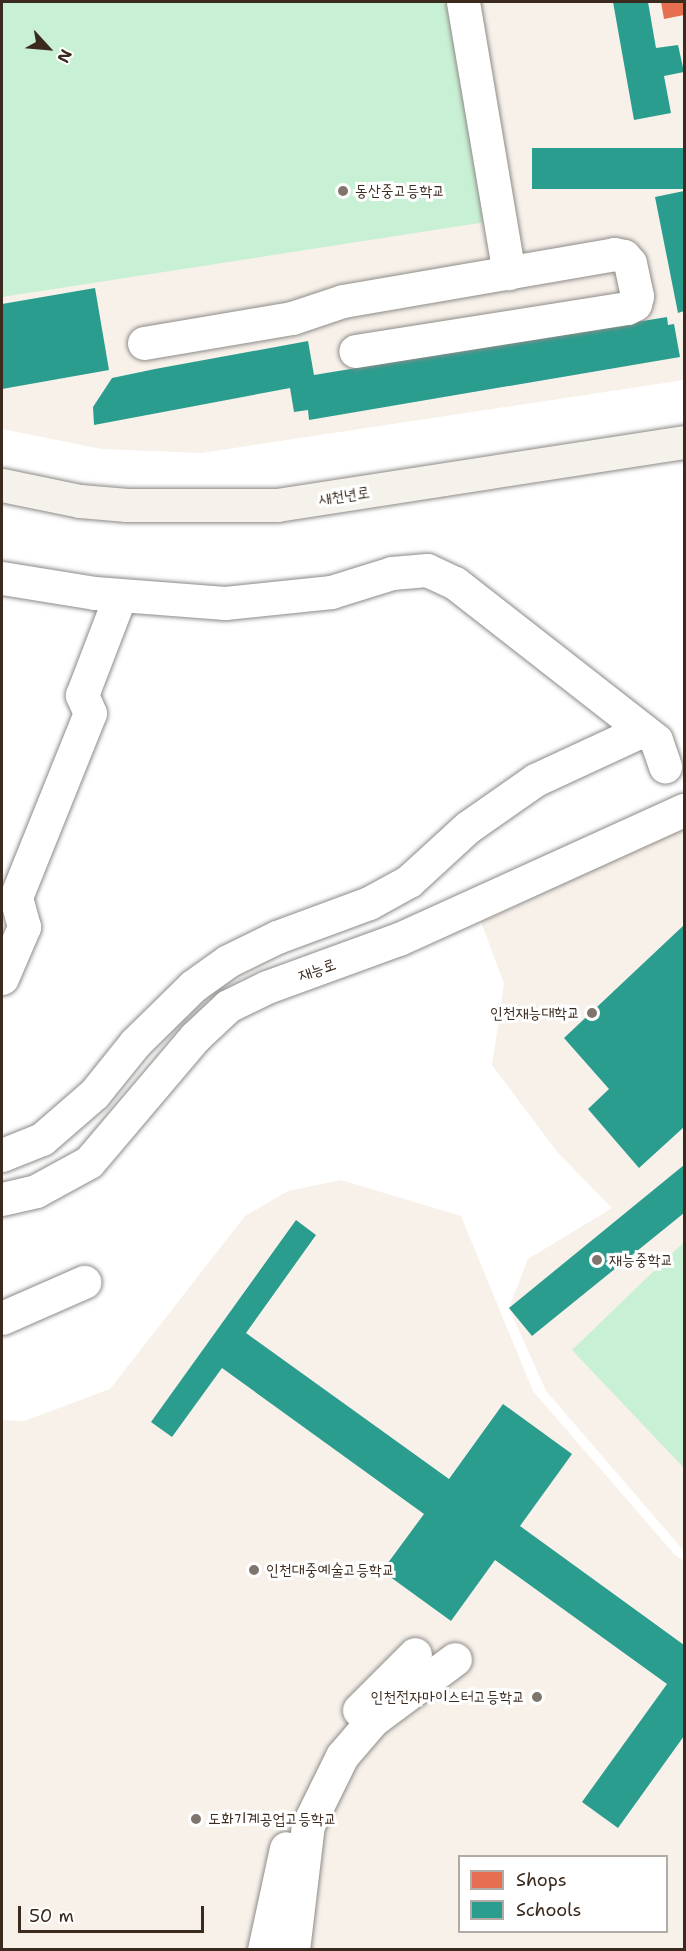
<!DOCTYPE html>
<meta charset="utf-8">
<style>
body{margin:0}
#map{position:relative;width:686px;height:1951px;overflow:hidden;background:#fff;font-family:"Shantell Sans","Poor Story",sans-serif}
div>[style]{position:absolute}
.built>*{inset:0;background:#f7f1ea}
.green>*{inset:0;background:#c8f0d4}
.shops>*{inset:0;background:#e76f51}
.schools>*{inset:0;background:#2a9d8f;transform-origin:0 0}
.roads{filter:drop-shadow(0 0 2px #8e8b88) drop-shadow(0 0 2px #8e8b88)}
.minor>*{height:33px;margin:-16.5px;padding:0 16.5px;transform-origin:16.5px;border-radius:16.5px;background:#fff}
.major>*{height:33px;margin:-16.5px;padding:0 16.5px;transform-origin:16.5px;border-radius:16.5px;background:#f5f1eb}
.dots>*{width:16px;height:16px;translate:-50% -50%;box-sizing:border-box;border:3px solid #fff;border-radius:50%}
span{translate:-50% -50%;white-space:nowrap;text-align:center;line-height:1.15;-webkit-text-stroke:6px #fff;paint-order:stroke}
.poi-label{font-size:16px;color:#3b2a1e}
.left{translate:0 -50%;text-align:left}
.right{translate:-100% -50%;text-align:right}
.street-label{font-size:16px;color:#3b2a1e}
.frame{position:absolute;inset:0;border:3px solid #3b2a1e;pointer-events:none}
.legend{position:absolute;left:458px;top:1855px;width:210px;height:78px;box-sizing:border-box;background:#fff;border:2px solid #b1aaa5;margin:0;padding:8px 10px;list-style:none;font-size:18px;color:#3b2a1e}
.legend li{display:flex;align-items:center;gap:12px;height:30px}
.legend b{width:30px;border:2px solid #b1aaa5}
.north{position:absolute;left:18px;top:18px;width:60px;height:60px;-webkit-text-stroke:4px #fff;paint-order:stroke;rotate:116deg;font-size:16px;font-weight:700;line-height:24px;text-align:center;color:#3b2a1e}
.north::after{content:'';display:block;margin:auto;width:21px;height:27px;background:#3b2a1e;clip-path:polygon(50% 0,100% 100%,50% 72%,0 100%)}
.scale{position:absolute;left:18px;top:1906px;width:186px;height:27px;box-sizing:border-box;border:3px solid #3b2a1e;border-top:0;padding-left:8px;font-size:18px;line-height:21px;white-space:nowrap;color:#3b2a1e;-webkit-text-stroke:4px #fff;paint-order:stroke}
</style>
<div id="map">
<div class="built">
<i style="clip-path:polygon(2px 2px,684px 2px,684px 380px,202px 453px,101px 449px,2px 429px)"></i>
<i style="clip-path:polygon(684px 827px,684px 1551px,546px 1391px,509px 1308px,528px 1259px,612px 1208px,558px 1153px,492px 1065px,504px 984px,481px 922px)"></i>
<i style="clip-path:polygon(evenodd,341px 1180px,461px 1216px,533px 1391px,675px 1555px,684px 1561px,684px 1949px,2px 1949px,2px 1420px,24px 1421px,110px 1389px,245px 1216px,288px 1191px,341px 1180px,460px 1856px,666px 1856px,666px 1932px,460px 1932px,460px 1856px)"></i>
</div>
<div class="green">
<i style="clip-path:polygon(2px 2px,449px 2px,486px 222px,2px 297px)"></i>
<i style="clip-path:polygon(684px 1242px,684px 1468px,572px 1350px)"></i>
</div>
<div class="shops">
<i style="clip-path:polygon(661px 2px,684px 2px,684px 15px,664px 19px)"></i>
</div>
<div class="schools">
<i style="clip-path:polygon(613px 2px,648px 2px,656px 48px,678px 45px,684px 72px,664px 76px,671px 113px,634px 120px)"></i>
<i style="left:684px;top:148px;width:41px;height:152px;rotate:90deg"></i>
<i style="clip-path:polygon(684px 191px,684px 311px,678px 313px,655px 197px)"></i>
<i style="clip-path:polygon(95px 288px,109px 370px,2px 389px,2px 304px)"></i>
<i style="clip-path:polygon(667px 317px,668px 325px,674px 324px,680px 357px,309px 420px,308px 410px,294px 412px,290px 388px,94px 425px,93px 407px,112px 378px,155px 369px,308px 341px,314px 375px)"></i>
<i style="clip-path:polygon(684px 925px,684px 1127px,639px 1168px,588px 1109px,609px 1089px,564px 1038px)"></i>
<i style="clip-path:polygon(684px 1165px,684px 1213px,532px 1336px,509px 1308px)"></i>
<i style="clip-path:polygon(296px 1220px,316px 1235px,246px 1333px,449px 1479px,503px 1404px,572px 1454px,520px 1526px,684px 1645px,684px 1736px,618px 1828px,582px 1802px,667px 1684px,495px 1560px,451px 1621px,382px 1571px,424px 1514px,222px 1368px,172px 1437px,151px 1422px)"></i>
</div>
<div class="roads">
<div class="minor">
<i style="left:463px;top:2px;width:275px;rotate:80.4deg"></i>
<i style="left:144px;top:343px;width:150px;rotate:-9.6deg"></i>
<i style="left:292px;top:318px;width:54px;rotate:-18.4deg"></i>
<i style="left:343px;top:301px;width:275px;rotate:-9.8deg"></i>
<i style="left:614px;top:254px;width:10px;rotate:11deg"></i>
<i style="left:624px;top:256px;width:9px;rotate:49deg"></i>
<i style="left:630px;top:263px;width:34px;rotate:78deg"></i>
<i style="left:637px;top:296px;width:8px;rotate:104deg"></i>
<i style="left:635px;top:304px;width:9px;rotate:153deg"></i>
<i style="left:627px;top:308px;width:275px;rotate:171deg"></i>
<i style="left:2px;top:578px;width:94px;rotate:9.2deg"></i>
<i style="left:95px;top:593px;width:130px;rotate:4.4deg"></i>
<i style="left:225px;top:603px;width:107px;rotate:-5.9deg"></i>
<i style="left:331px;top:592px;width:64px;rotate:-17.3deg"></i>
<i style="left:392px;top:573px;width:35px;rotate:-5deg"></i>
<i style="left:427px;top:570px;width:31px;rotate:25deg"></i>
<i style="left:455px;top:583px;width:255px;rotate:38deg"></i>
<i style="left:656px;top:740px;width:28px;rotate:71deg"></i>
<i style="left:2px;top:978px;width:56px;rotate:-66.7deg"></i>
<i style="left:24px;top:927px;width:31px;rotate:-105deg"></i>
<i style="left:16px;top:897px;width:198px;rotate:-68.1deg"></i>
<i style="left:90px;top:713px;width:20px;rotate:-114deg"></i>
<i style="left:82px;top:695px;width:106px;rotate:-69deg"></i>
<i style="left:2px;top:1155px;width:43px;rotate:-21.8deg"></i>
<i style="left:42px;top:1139px;width:69px;rotate:-40.9deg"></i>
<i style="left:94px;top:1094px;width:65px;rotate:-51.2deg"></i>
<i style="left:135px;top:1043px;width:81px;rotate:-44.5deg"></i>
<i style="left:193px;top:986px;width:43px;rotate:-35.5deg"></i>
<i style="left:228px;top:961px;width:55px;rotate:-26.1deg"></i>
<i style="left:277px;top:937px;width:98px;rotate:-20.3deg"></i>
<i style="left:369px;top:903px;width:46px;rotate:-28.8deg"></i>
<i style="left:409px;top:881px;width:80px;rotate:-42.5deg"></i>
<i style="left:468px;top:827px;width:82px;rotate:-35deg"></i>
<i style="left:535px;top:780px;width:119px;rotate:-24.8deg"></i>
<i style="left:2px;top:1199px;width:35px;rotate:-13deg"></i>
<i style="left:36px;top:1191px;width:60px;rotate:-28.7deg"></i>
<i style="left:89px;top:1162px;width:164px;rotate:-49.7deg"></i>
<i style="left:195px;top:1037px;width:45px;rotate:-43.2deg"></i>
<i style="left:228px;top:1006px;width:43px;rotate:-26deg"></i>
<i style="left:267px;top:987px;width:140px;rotate:-20deg"></i>
<i style="left:399px;top:939px;width:313px;rotate:-24.4deg"></i>
<i style="left:2px;top:1318px;width:90px;rotate:-23.7deg"></i>
<i style="left:359px;top:1710px;width:79px;rotate:-45deg"></i>
<i style="left:264px;top:1950px;width:104px;rotate:-77.8deg"></i>
<i style="left:293px;top:1950px;width:126px;rotate:-83.2deg"></i>
<i style="left:308px;top:1825px;width:77px;rotate:-63.8deg"></i>
<i style="left:342px;top:1756px;width:48px;rotate:-49.3deg"></i>
<i style="left:373px;top:1720px;width:102px;rotate:-36.6deg"></i>
</div>
<div class="major">
<i style="left:2px;top:485px;width:80px;rotate:11.6deg"></i>
<i style="left:80px;top:501px;width:47px;rotate:4.9deg"></i>
<i style="left:127px;top:505px;width:150px"></i>
<i style="left:277px;top:505px;width:412px;rotate:-8.8deg"></i>
</div>
</div>
<div class="dots">
<i style="left:343px;top:191px;background:#80756d"></i>
<i style="left:592px;top:1013px;background:#80756d"></i>
<i style="left:597px;top:1260px;background:#80756d"></i>
<i style="left:254px;top:1570px;background:#80756d"></i>
<i style="left:537px;top:1697px;background:#80756d"></i>
<i style="left:196px;top:1819px;background:#80756d"></i>
</div>
<div class="poi-label">
<span class="left" style="left:355px;top:191px">동산중고등학교</span>
<span class="right" style="left:580px;top:1013px">인천재능대학교</span>
<span class="left" style="left:609px;top:1260px">재능중학교</span>
<span class="left" style="left:266px;top:1570px">인천대중예술고등학교</span>
<span class="right" style="left:525px;top:1697px">인천전자마이스터고등학교</span>
<span class="left" style="left:208px;top:1819px">도화기계공업고등학교</span>
</div>
<div class="street-label">
<span style="left:344px;top:496px;rotate:-8deg">새천년로</span>
<span style="left:317px;top:970px;rotate:-19deg">재능로</span>
</div>
<div class="frame"></div>
<ul class="legend">
<li><b style="height:16px;background:#e76f51"></b>Shops</li>
<li><b style="height:16px;background:#2a9d8f"></b>Schools</li>
</ul>
<div class="north">N</div>
<div class="scale">50 m</div>
</div>
